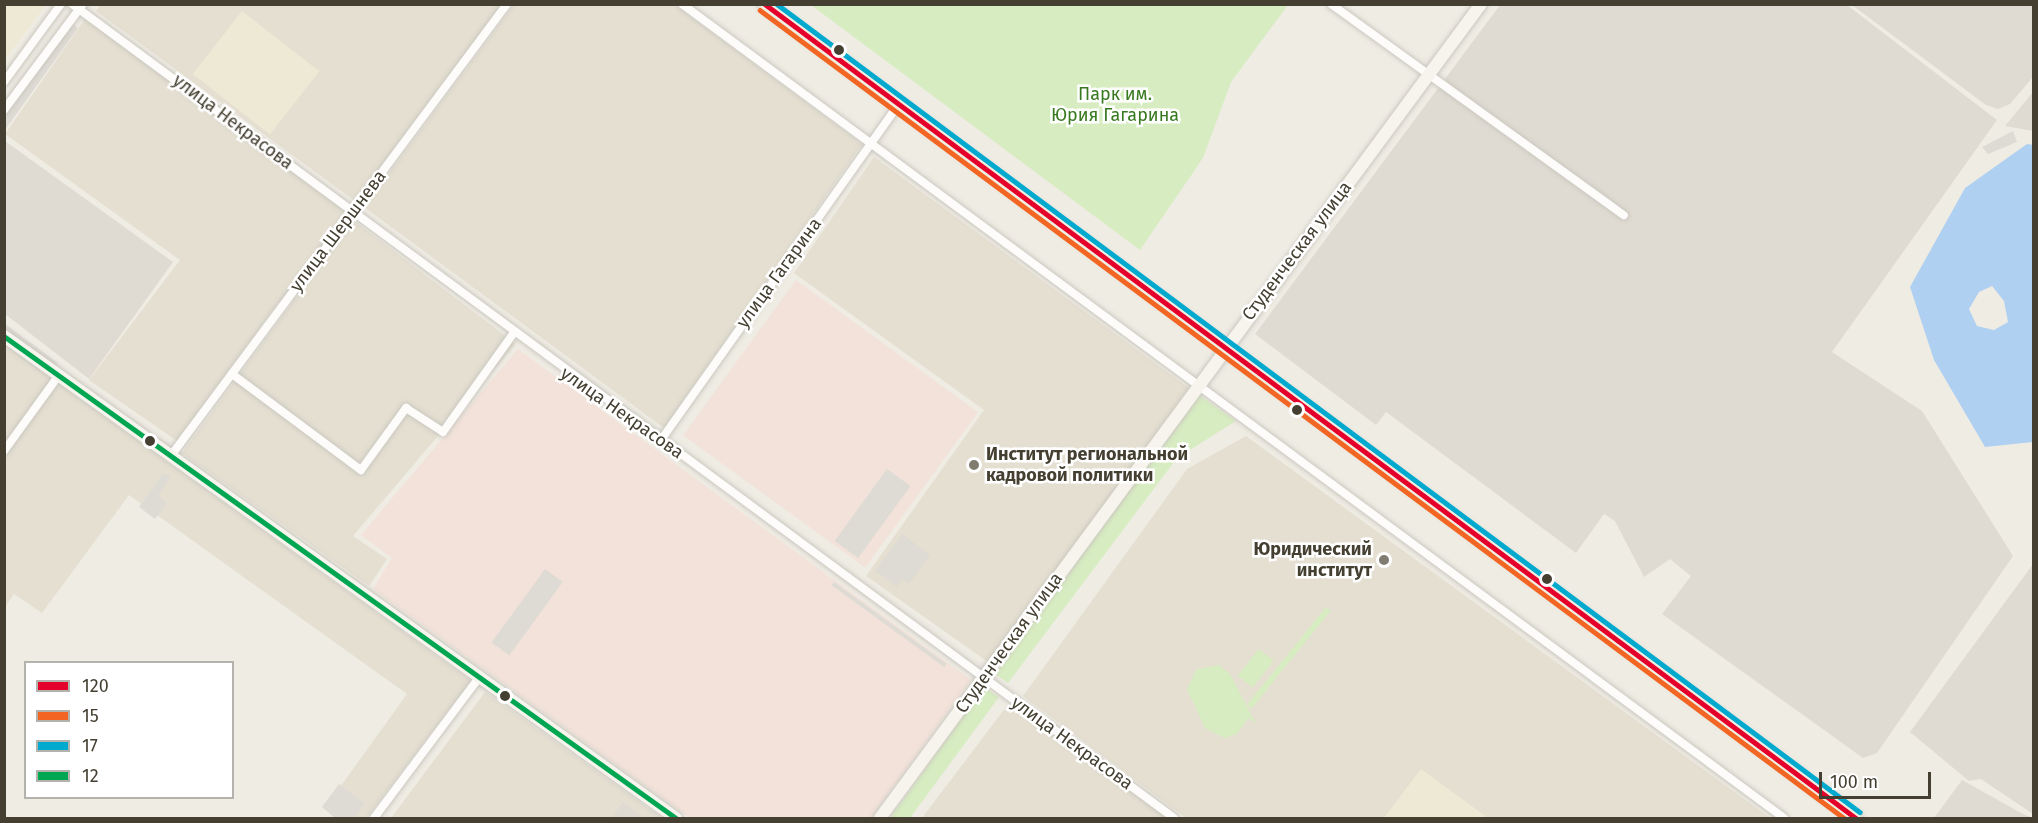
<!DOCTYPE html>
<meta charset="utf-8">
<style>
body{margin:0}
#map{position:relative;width:2038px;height:823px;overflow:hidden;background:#efece4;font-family:"Fira Sans",sans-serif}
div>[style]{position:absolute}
.residential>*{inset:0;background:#e4dfd1}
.industrial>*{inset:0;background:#dfdbd2}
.education>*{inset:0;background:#eee9d5;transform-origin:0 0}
.medical>*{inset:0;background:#f2e2da;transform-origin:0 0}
.green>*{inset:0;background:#d7ecc1;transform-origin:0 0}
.parking>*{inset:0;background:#dedbd4;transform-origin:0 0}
.water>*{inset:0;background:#b0d0f1}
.roads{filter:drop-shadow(0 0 2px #cbc8c0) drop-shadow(0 0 2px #cbc8c0)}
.street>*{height:8px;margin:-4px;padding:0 4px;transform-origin:4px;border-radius:4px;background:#fdfcfb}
.secondary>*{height:12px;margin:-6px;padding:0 6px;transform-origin:6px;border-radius:6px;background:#f6f4ec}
.primary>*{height:12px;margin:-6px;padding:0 6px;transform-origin:6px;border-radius:6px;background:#f0ede1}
.bus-1>*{height:4.5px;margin:-2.25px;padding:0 2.25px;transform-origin:2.25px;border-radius:2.25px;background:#e4002b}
.bus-2>*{height:4.5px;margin:-2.25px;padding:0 2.25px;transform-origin:2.25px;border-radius:2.25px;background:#f26522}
.bus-3>*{height:4.5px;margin:-2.25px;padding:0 2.25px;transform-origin:2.25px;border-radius:2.25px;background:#00a9ce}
.bus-4>*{height:4.5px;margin:-2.25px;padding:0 2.25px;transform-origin:2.25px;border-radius:2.25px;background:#00a651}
.dots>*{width:16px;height:16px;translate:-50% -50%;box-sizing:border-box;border:3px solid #fff;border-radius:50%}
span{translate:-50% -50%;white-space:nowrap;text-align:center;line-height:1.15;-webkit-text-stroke:5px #fff;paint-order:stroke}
.park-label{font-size:18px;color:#387a1f}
.street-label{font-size:18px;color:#443f31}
.poi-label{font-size:18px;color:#443f31;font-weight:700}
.left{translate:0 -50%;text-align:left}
.right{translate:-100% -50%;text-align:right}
.frame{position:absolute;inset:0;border:6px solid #443f31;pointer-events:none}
.legend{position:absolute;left:24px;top:661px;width:210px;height:138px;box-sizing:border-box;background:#fff;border:2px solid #b4b2ad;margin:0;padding:8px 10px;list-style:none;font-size:18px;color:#443f31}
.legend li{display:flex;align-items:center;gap:12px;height:30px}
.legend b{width:30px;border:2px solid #b4b2ad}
.scale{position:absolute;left:1819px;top:772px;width:112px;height:27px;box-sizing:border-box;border:3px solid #443f31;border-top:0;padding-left:8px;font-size:18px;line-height:21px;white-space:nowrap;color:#443f31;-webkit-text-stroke:4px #fff;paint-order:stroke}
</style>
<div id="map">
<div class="residential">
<i style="clip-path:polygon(101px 4px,501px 5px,355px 201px,96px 11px)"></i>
<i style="clip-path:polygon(514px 5px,675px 5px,862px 144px,664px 428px,364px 207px)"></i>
<i style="clip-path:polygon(85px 19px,345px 211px,177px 441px,89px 380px,180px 260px,5px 134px)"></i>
<i style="clip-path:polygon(874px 157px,1189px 388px,988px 662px,866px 576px,984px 410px,794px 273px)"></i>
<i style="clip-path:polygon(353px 220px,516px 344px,353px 536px,387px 559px,369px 586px,182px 453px)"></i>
<i style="clip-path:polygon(5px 345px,471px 681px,366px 818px,339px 818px,325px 808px,407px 694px,129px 495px,42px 613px,14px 594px,5px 607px)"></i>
<i style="clip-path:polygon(1246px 436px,1770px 818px,1186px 818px,1023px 696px,1187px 469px)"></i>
<i style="clip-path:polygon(485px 692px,662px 818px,391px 818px)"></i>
<i style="clip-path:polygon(1009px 703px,1169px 818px,922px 818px)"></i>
</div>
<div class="industrial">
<i style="clip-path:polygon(1500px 5px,1847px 5px,1997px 120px,1832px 352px,1922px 411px,2013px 556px,1877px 753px,1863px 758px,1662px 614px,1691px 576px,1670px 559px,1644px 577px,1615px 521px,1604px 514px,1576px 553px,1386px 412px,1376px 425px,1255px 334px)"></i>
<i style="clip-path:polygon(1852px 5px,2033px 5px,2033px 77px,2010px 104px,1998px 109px,1986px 105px)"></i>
<i style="clip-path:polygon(2033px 92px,2033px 131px,2005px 126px)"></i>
<i style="clip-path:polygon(5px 141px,173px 262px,89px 379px,5px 314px)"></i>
<i style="clip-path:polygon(2033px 564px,2033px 814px,1981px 779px,1969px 781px,1910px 732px)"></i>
<i style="clip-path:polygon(1962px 780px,2023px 814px,2033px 818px,1934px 818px)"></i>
<i style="clip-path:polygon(623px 802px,645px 818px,611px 818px)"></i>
</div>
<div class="education">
<i style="clip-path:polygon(5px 4px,46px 5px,5px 60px,4px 5px)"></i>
<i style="left:242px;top:11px;width:98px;height:80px;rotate:38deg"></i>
<i style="clip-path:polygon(1421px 769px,1488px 818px,1384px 818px)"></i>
</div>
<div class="medical">
<i style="left:796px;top:280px;width:225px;height:192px;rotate:36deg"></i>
<i style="clip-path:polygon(518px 349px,971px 680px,871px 818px,690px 818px,373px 589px,392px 558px,361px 535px)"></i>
</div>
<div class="green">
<i style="clip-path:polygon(811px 5px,1288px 5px,1231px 82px,1203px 158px,1140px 250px)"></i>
<i style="clip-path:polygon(1199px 395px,1236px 421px,1177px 458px,1008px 683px,995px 674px)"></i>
<i style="left:1326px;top:607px;width:6px;height:126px;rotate:39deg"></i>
<i style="left:1259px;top:649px;width:19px;height:34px;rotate:39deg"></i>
<i style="clip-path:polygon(1219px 665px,1230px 674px,1256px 724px,1248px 718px,1237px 734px,1225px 738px,1205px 728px,1187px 689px,1197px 669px)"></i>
<i style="clip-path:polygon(984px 687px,999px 697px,910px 818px,890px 818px)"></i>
</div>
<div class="parking">
<i style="clip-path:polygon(70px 22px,78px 28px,5px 130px,5px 111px)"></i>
<i style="clip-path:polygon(2013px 131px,2017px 142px,1988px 154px,1982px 147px)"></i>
<i style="clip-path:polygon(339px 230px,343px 233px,293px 300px,278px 302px,325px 238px,330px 242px)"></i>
<i style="clip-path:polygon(4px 323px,58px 363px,52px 370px,45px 365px,40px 371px,5px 345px)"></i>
<i style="left:887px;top:469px;width:29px;height:89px;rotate:36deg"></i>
<i style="clip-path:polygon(163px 474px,171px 476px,158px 496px,167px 503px,155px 519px,139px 507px)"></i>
<i style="clip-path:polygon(902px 534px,930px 555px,909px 584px,902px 579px,897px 587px,875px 571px)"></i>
<i style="left:545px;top:569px;width:22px;height:91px;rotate:36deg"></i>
<i style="left:834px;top:582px;width:139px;height:4px;rotate:36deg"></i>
<i style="clip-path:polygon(339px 784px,365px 804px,354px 818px,335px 818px,322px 807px)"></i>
</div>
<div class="water">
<i style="clip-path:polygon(evenodd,2027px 144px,2034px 145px,2033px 442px,1985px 447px,1934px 360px,1910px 287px,1965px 188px,2027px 144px,1992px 286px,2004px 301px,2008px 322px,1994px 330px,1977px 326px,1969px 309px,1979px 292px,1992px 286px)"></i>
</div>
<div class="roads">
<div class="street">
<i style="left:72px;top:4px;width:1370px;rotate:36.45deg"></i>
<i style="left:682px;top:4px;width:1370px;rotate:36.45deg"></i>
<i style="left:1331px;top:4px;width:361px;rotate:35.8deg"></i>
<i style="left:4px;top:82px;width:97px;rotate:-53.8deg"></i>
<i style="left:4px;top:110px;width:132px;rotate:-53.3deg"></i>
<i style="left:232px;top:374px;width:161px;rotate:36.7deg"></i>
<i style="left:361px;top:470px;width:77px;rotate:-54deg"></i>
<i style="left:406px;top:408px;width:44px;rotate:33deg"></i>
<i style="left:443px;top:432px;width:120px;rotate:-54.5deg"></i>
<i style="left:661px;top:440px;width:410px;rotate:-54.7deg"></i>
<i style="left:4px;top:451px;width:94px;rotate:-54.1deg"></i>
<i style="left:170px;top:457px;width:565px;rotate:-53.35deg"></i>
<i style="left:374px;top:818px;width:174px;rotate:-53.2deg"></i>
</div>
<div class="secondary">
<i style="left:4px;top:336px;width:827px;rotate:35.65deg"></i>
<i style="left:880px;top:818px;width:1012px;rotate:-53.56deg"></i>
</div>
<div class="primary">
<i style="left:764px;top:4px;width:1362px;rotate:36.7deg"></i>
</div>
</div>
<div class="bus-1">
<i style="left:765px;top:4px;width:1361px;rotate:36.73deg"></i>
</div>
<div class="bus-2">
<i style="left:760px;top:10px;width:1352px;rotate:36.7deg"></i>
</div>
<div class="bus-3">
<i style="left:777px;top:4px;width:1351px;rotate:36.73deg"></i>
</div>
<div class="bus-4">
<i style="left:4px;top:336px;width:827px;rotate:35.65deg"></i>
</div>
<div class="dots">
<i style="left:839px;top:50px;background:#443f31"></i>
<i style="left:1297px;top:410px;background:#443f31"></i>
<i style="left:150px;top:441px;background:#443f31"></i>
<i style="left:974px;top:465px;background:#807c70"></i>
<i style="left:1384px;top:560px;background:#807c70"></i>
<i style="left:1547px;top:579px;background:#443f31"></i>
<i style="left:505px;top:696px;background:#443f31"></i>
</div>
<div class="park-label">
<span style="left:1115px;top:105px">Парк им.<br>Юрия Гагарина</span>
</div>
<div class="street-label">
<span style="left:233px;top:122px;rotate:37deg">улица Некрасова</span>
<span style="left:338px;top:231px;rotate:-53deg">улица Шершнева</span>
<span style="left:1297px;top:251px;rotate:-53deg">Студенческая улица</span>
<span style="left:779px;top:273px;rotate:-54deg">улица Гагарина</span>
<span style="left:622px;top:413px;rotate:35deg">улица Некрасова</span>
<span style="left:1009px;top:643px;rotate:-54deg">Студенческая улица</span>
<span style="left:1072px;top:743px;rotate:36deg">улица Некрасова</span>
</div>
<div class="poi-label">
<span class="left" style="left:986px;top:465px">Институт региональной<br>кадровой политики</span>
<span class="right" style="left:1372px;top:560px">Юридический<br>институт</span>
</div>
<div class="frame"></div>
<ul class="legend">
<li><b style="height:8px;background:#e4002b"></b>120</li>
<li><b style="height:8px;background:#f26522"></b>15</li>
<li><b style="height:8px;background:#00a9ce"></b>17</li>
<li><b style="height:8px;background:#00a651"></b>12</li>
</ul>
<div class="scale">100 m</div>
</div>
